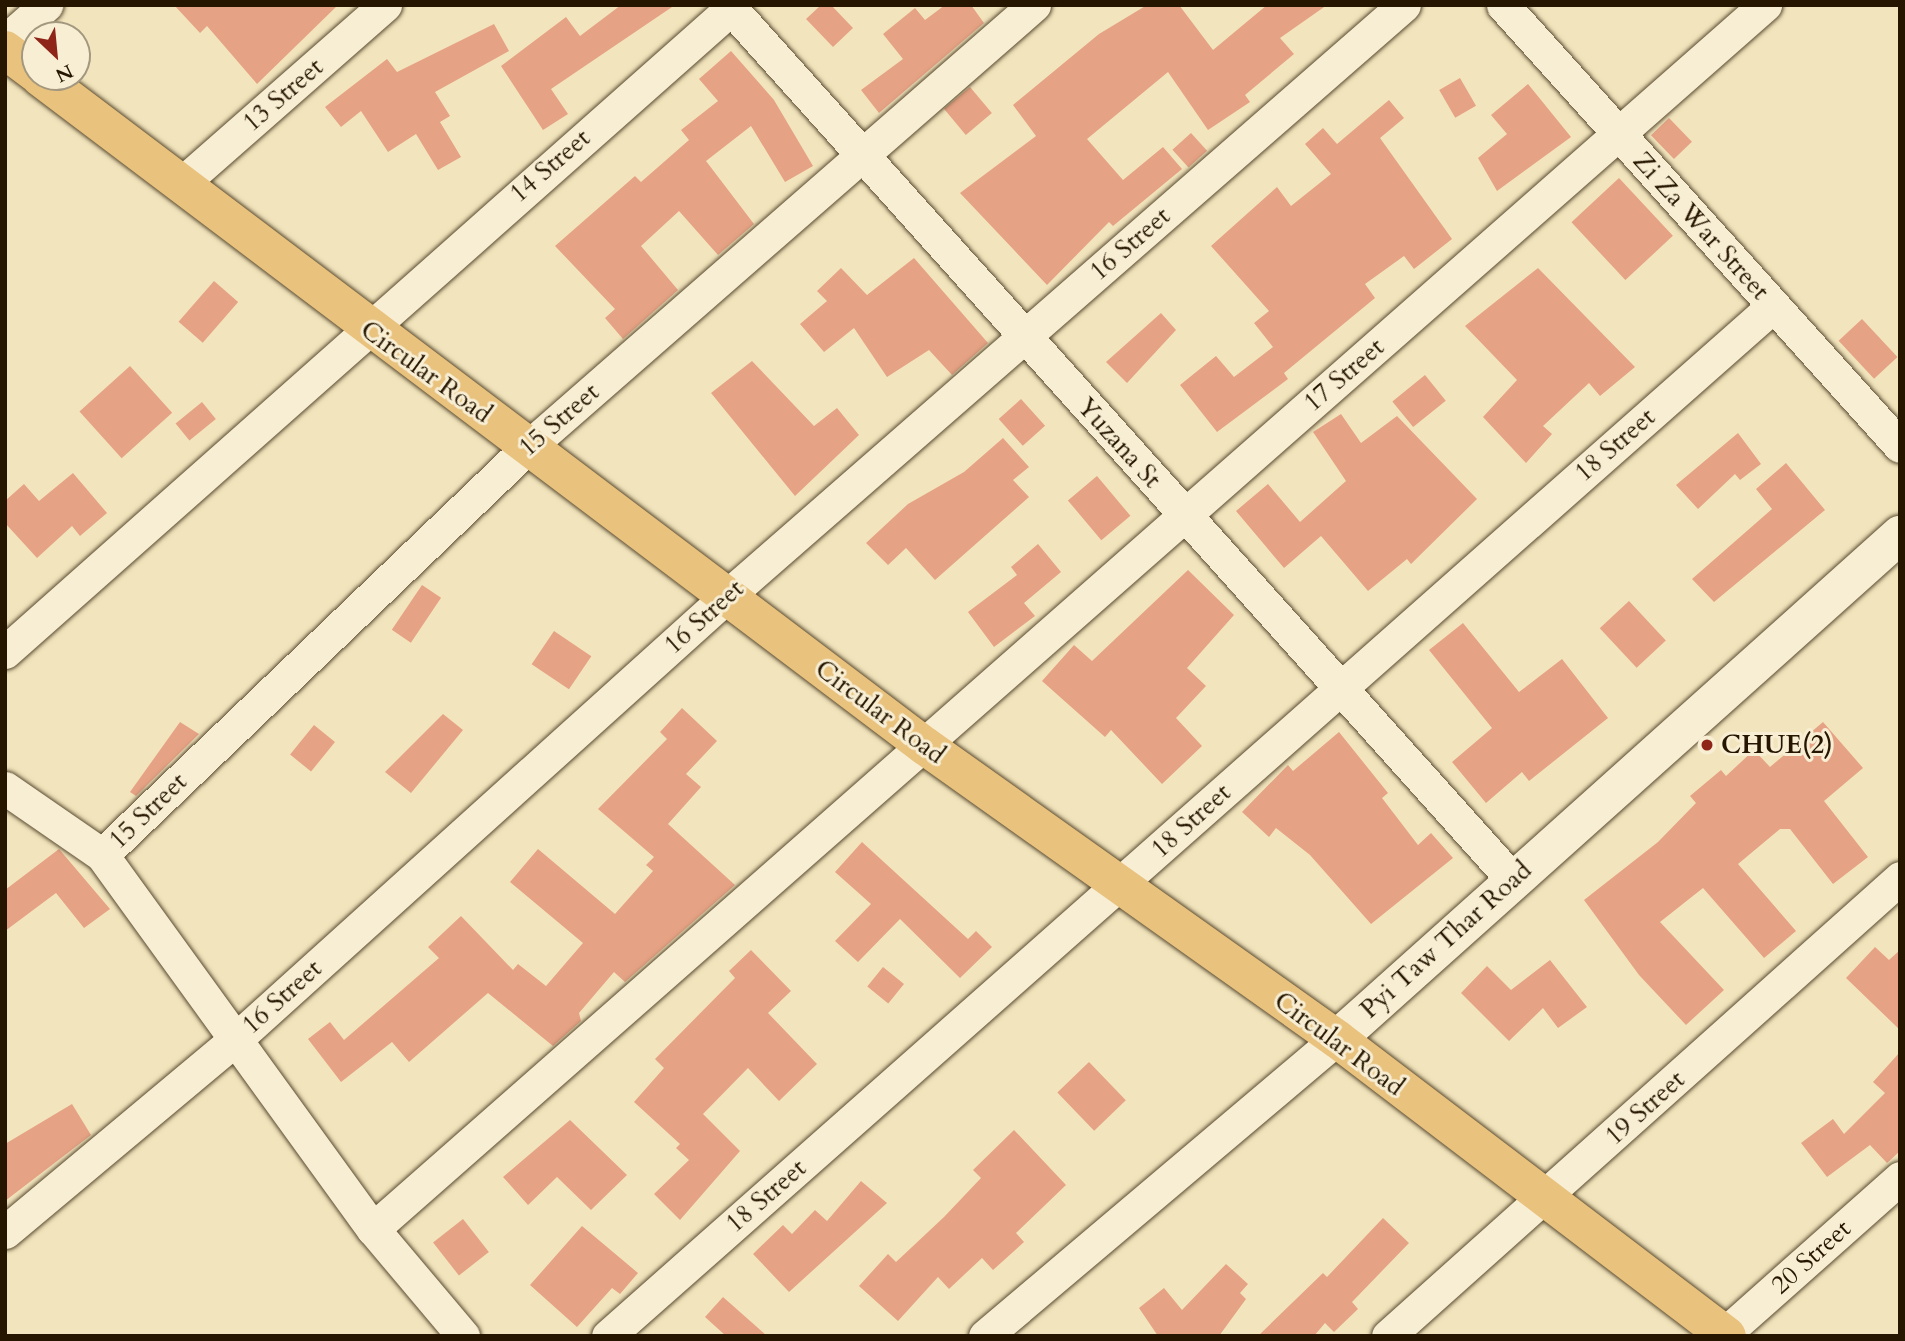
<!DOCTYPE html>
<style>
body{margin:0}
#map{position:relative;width:1905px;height:1341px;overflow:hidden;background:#f2e5bd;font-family:Cardo,serif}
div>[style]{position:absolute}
.building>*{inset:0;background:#e6a284;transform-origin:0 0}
.roads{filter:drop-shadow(0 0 2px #594a2f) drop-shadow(0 0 2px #594a2f)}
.street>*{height:33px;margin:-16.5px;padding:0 16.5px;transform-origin:16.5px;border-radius:16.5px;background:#f7eed4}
.secondary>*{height:38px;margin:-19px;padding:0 19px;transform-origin:19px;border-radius:19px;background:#f7eed4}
.primary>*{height:38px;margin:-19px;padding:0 19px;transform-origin:19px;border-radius:19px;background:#e9c27e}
.dots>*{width:19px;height:19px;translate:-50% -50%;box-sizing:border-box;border:4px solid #f7eed4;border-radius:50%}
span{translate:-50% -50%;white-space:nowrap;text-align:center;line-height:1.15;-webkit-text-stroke:6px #f7eed4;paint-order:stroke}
.street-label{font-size:26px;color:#261600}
.poi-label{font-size:26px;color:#261600;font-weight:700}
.left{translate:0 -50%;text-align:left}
.frame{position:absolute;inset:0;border:7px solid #261600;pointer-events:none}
.north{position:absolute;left:21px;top:21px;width:70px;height:70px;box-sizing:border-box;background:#f7eed4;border:2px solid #a3987f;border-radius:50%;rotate:154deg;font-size:19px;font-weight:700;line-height:28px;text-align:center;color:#261600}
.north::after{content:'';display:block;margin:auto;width:24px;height:32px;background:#8f2418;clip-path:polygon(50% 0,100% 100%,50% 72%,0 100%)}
</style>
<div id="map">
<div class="building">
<i style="clip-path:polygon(174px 5px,338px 5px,257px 84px,207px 26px,200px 33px)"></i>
<i style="clip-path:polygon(621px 5px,675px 5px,551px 89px,568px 114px,543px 130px,501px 66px,566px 17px,580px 36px)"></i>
<i style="clip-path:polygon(821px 5px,831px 5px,853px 28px,833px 47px,806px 19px)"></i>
<i style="clip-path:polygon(945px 5px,971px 5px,984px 23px,879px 113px,861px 90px,903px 59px,883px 34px,915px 8px,925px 20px)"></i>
<i style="clip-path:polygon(1147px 5px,1179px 5px,1213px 50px,1267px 5px,1327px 5px,1280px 38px,1294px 54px,1245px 95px,1250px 102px,1208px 130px,1168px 72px,1087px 139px,1123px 180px,1163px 147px,1182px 169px,1113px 226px,1109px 222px,1047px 285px,960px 193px,1036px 136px,1013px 105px,1099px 34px)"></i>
<i style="clip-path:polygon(494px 24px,509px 51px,435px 92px,450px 116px,440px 122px,461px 157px,438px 170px,416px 134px,388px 152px,361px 111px,341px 127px,325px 107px,387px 59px,397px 72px)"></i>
<i style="clip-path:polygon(731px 51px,774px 100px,813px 166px,785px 182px,751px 126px,706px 161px,754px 224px,718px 255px,679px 211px,641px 246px,678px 290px,623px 339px,605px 318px,615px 309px,555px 246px,635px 176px,641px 182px,689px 140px,681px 130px,718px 101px,699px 79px)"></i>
<i style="left:1460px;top:78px;width:32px;height:24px;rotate:60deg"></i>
<i style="clip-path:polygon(1528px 84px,1571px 137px,1497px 191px,1478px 158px,1507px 134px,1491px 115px)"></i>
<i style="left:970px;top:87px;width:34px;height:34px;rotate:50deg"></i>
<i style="clip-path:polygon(1389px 100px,1404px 118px,1380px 138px,1452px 239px,1414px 269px,1404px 256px,1365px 284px,1375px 298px,1284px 373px,1288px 379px,1217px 432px,1180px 385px,1216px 356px,1234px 377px,1273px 347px,1254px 323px,1269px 311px,1211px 246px,1277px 187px,1291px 206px,1331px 174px,1305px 144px,1323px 128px,1337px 144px)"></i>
<i style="left:1669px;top:118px;width:33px;height:25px;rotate:46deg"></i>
<i style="left:1191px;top:133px;width:24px;height:25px;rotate:48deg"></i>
<i style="left:1619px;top:178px;width:79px;height:65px;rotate:47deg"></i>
<i style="clip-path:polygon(914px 258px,988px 343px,952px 375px,929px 350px,887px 377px,854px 328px,824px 352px,800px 324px,827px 301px,817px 291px,841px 268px,867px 295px)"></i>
<i style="clip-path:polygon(1538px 268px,1635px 367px,1600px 396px,1589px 383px,1543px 426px,1552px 434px,1526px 463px,1483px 417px,1517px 380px,1465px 326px)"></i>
<i style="left:214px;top:281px;width:32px;height:54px;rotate:41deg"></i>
<i style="clip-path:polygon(1161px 313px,1176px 330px,1127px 383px,1106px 362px)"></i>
<i style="left:1862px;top:319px;width:52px;height:32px;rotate:47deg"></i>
<i style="clip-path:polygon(752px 361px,814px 426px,837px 408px,859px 435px,795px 496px,711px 393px)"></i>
<i style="left:130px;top:366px;width:63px;height:68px;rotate:48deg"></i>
<i style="left:1425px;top:375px;width:33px;height:42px;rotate:51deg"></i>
<i style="left:1021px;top:399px;width:36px;height:30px;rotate:48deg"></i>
<i style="left:202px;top:402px;width:22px;height:34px;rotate:51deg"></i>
<i style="clip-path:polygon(1341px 414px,1361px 443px,1397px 416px,1477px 499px,1411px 564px,1407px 559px,1368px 591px,1321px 536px,1284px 568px,1236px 511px,1268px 484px,1300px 522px,1346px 481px,1313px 432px)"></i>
<i style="clip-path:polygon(1738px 433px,1761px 464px,1740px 480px,1735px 474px,1698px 509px,1676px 485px)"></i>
<i style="clip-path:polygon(1003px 438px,1029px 467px,1013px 480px,1029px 497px,935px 580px,906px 548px,888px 565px,866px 543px,908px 504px,964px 472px)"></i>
<i style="clip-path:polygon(1786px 463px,1825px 510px,1714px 602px,1692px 579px,1772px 509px,1756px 489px)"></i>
<i style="clip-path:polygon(73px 473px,107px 513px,80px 536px,72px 526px,37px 558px,5px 523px,5px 501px,24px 484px,39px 501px)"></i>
<i style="left:1097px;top:476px;width:52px;height:38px;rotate:50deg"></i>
<i style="clip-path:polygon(1038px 544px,1061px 572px,1024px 603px,1035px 616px,994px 647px,968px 612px,1017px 575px,1011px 567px)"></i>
<i style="clip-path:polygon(1188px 570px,1234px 615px,1187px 668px,1206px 686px,1176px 718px,1202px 746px,1162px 784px,1111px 730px,1105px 737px,1042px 681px,1074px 645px,1092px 661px)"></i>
<i style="left:422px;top:585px;width:23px;height:54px;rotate:34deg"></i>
<i style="left:1629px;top:601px;width:54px;height:40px;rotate:47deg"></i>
<i style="clip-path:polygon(1463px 623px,1519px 692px,1562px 659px,1608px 718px,1529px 781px,1522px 772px,1486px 803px,1452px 762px,1492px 728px,1429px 650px)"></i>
<i style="left:554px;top:631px;width:45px;height:40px;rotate:34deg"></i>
<i style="clip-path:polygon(682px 708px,717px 741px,686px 774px,701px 787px,668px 824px,735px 885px,625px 982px,614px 972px,579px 1013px,581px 1021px,553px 1046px,488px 993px,409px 1062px,392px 1042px,341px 1082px,308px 1039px,330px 1022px,344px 1040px,439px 958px,428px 947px,461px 916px,513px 970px,518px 964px,546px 986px,583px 943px,510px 882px,538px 849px,615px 914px,653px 871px,646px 865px,654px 857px,598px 809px,667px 739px,660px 732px)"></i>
<i style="clip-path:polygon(443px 714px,463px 730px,411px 793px,385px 772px)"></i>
<i style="clip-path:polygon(180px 722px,199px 734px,136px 796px,130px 792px)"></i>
<i style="clip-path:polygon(1823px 722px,1863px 768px,1824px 801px,1868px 857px,1833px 884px,1790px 829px,1780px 829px,1738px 864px,1796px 931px,1764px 958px,1703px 888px,1660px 922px,1724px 990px,1686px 1025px,1639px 975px,1584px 900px,1658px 842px,1696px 803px,1690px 796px,1721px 770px,1726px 776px,1754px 750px,1770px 767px)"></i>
<i style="left:314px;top:725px;width:27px;height:38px;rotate:39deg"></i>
<i style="clip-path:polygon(1339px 732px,1388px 793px,1382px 798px,1418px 845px,1431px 833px,1453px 858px,1371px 924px,1310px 855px,1276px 828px,1269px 837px,1242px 812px,1288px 765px,1293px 771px)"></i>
<i style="clip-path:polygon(862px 842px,968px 939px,976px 931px,992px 947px,960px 978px,900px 919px,858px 962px,835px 941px,871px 904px,835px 872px)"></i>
<i style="clip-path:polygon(59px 849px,110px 909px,84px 928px,56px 893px,5px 931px,5px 890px)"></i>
<i style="clip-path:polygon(1875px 947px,1889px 960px,1900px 950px,1900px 1030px,1846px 978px)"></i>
<i style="clip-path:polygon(751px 950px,791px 991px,768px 1013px,817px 1064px,779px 1101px,748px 1068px,703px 1114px,740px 1151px,680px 1220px,654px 1194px,689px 1160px,676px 1148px,680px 1144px,634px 1102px,664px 1068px,655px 1059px,735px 978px,729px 971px)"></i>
<i style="clip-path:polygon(1550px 960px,1587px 1007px,1558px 1028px,1543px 1008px,1509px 1041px,1461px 993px,1487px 966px,1511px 990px)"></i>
<i style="left:883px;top:967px;width:27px;height:25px;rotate:39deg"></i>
<i style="clip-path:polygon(1900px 1052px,1900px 1151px,1887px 1163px,1870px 1145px,1827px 1177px,1801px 1143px,1833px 1119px,1844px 1134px,1885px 1093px,1873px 1082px)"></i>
<i style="left:1089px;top:1062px;width:53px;height:44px;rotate:46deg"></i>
<i style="clip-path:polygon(72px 1104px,91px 1135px,5px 1201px,5px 1144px)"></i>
<i style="clip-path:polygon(570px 1120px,627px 1175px,591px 1210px,557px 1177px,528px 1205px,503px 1177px)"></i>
<i style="clip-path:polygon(1014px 1130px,1066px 1185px,1016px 1233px,1024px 1242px,993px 1270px,982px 1258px,949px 1289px,938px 1277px,898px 1321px,859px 1286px,888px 1254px,896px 1262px,944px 1217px,981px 1178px,973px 1170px)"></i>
<i style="clip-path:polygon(861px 1181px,887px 1203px,789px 1292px,753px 1254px,783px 1225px,792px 1234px,815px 1210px,827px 1221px)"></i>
<i style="clip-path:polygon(1383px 1218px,1409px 1243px,1352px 1302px,1358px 1309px,1334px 1332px,1325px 1323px,1314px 1336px,1258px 1336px,1323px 1273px,1327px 1277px)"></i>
<i style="left:463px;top:1219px;width:42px;height:38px;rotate:52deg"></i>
<i style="clip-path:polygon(582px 1226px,638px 1273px,620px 1294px,612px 1288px,577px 1327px,530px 1285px)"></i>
<i style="clip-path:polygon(1226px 1264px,1248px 1284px,1240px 1293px,1246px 1299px,1219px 1336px,1158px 1336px,1139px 1308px,1164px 1288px,1182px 1310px)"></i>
<i style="clip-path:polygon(723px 1297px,767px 1336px,726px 1336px,705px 1317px)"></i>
</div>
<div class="roads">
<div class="street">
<i style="left:728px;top:5px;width:1174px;rotate:48.11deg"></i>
<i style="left:1503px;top:5px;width:593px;rotate:48.01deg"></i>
<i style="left:5px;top:41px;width:55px;rotate:-41.3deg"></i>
<i style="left:180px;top:185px;width:273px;rotate:-41.3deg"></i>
<i style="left:5px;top:652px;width:975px;rotate:-41.55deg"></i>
<i style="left:5px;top:788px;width:118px;rotate:34.6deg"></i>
<i style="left:102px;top:855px;width:462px;rotate:54.1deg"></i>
<i style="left:373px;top:1229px;width:140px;rotate:49.9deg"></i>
<i style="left:102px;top:855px;width:590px;rotate:-43.76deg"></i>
<i style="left:528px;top:447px;width:672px;rotate:-41.14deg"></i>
<i style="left:373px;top:1229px;width:1854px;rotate:-41.33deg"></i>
<i style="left:5px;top:1232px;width:301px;rotate:-39.9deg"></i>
<i style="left:236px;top:1039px;width:660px;rotate:-42.05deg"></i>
<i style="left:726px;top:597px;width:900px;rotate:-41.13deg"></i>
<i style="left:608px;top:1336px;width:1555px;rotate:-41.48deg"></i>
<i style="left:985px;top:1336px;width:461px;rotate:-40.2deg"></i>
<i style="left:1388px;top:1336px;width:687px;rotate:-41.81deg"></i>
<i style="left:1722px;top:1336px;width:238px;rotate:-41.6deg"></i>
</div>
<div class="secondary">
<i style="left:1337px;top:1039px;width:756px;rotate:-41.84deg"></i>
</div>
<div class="primary">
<i style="left:5px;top:50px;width:38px;rotate:37deg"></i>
<i style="left:40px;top:77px;width:1109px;rotate:37.09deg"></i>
<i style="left:925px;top:746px;width:506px;rotate:35.42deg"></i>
<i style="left:1337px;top:1039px;width:490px;rotate:37.3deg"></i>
</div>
</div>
<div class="dots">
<i style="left:1707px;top:745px;background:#8f2418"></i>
</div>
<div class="street-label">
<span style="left:283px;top:95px;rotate:-41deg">13 Street</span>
<span style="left:550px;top:166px;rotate:-41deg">14 Street</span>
<span style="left:1701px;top:226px;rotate:48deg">Zi Za War Street</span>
<span style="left:1130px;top:244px;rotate:-41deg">16 Street</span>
<span style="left:426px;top:372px;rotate:36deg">Circular Road</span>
<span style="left:1344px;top:375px;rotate:-41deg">17 Street</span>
<span style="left:559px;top:420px;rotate:-41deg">15 Street</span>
<span style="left:1119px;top:443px;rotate:48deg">Yuzana St</span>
<span style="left:1615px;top:445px;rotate:-41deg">18 Street</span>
<span style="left:704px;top:617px;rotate:-42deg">16 Street</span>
<span style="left:880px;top:712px;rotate:37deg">Circular Road</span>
<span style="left:148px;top:811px;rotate:-44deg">15 Street</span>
<span style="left:1191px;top:821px;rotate:-42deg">18 Street</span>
<span style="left:1446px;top:940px;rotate:-42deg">Pyi Taw Thar Road</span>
<span style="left:282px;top:997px;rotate:-42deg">16 Street</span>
<span style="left:1339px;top:1044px;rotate:37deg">Circular Road</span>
<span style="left:1645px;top:1108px;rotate:-42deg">19 Street</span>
<span style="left:766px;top:1196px;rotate:-41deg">18 Street</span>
<span style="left:1811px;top:1257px;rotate:-42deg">20 Street</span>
</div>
<div class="poi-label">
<span class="left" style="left:1721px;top:745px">CHUE(2)</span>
</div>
<div class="frame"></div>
<div class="north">N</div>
</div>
